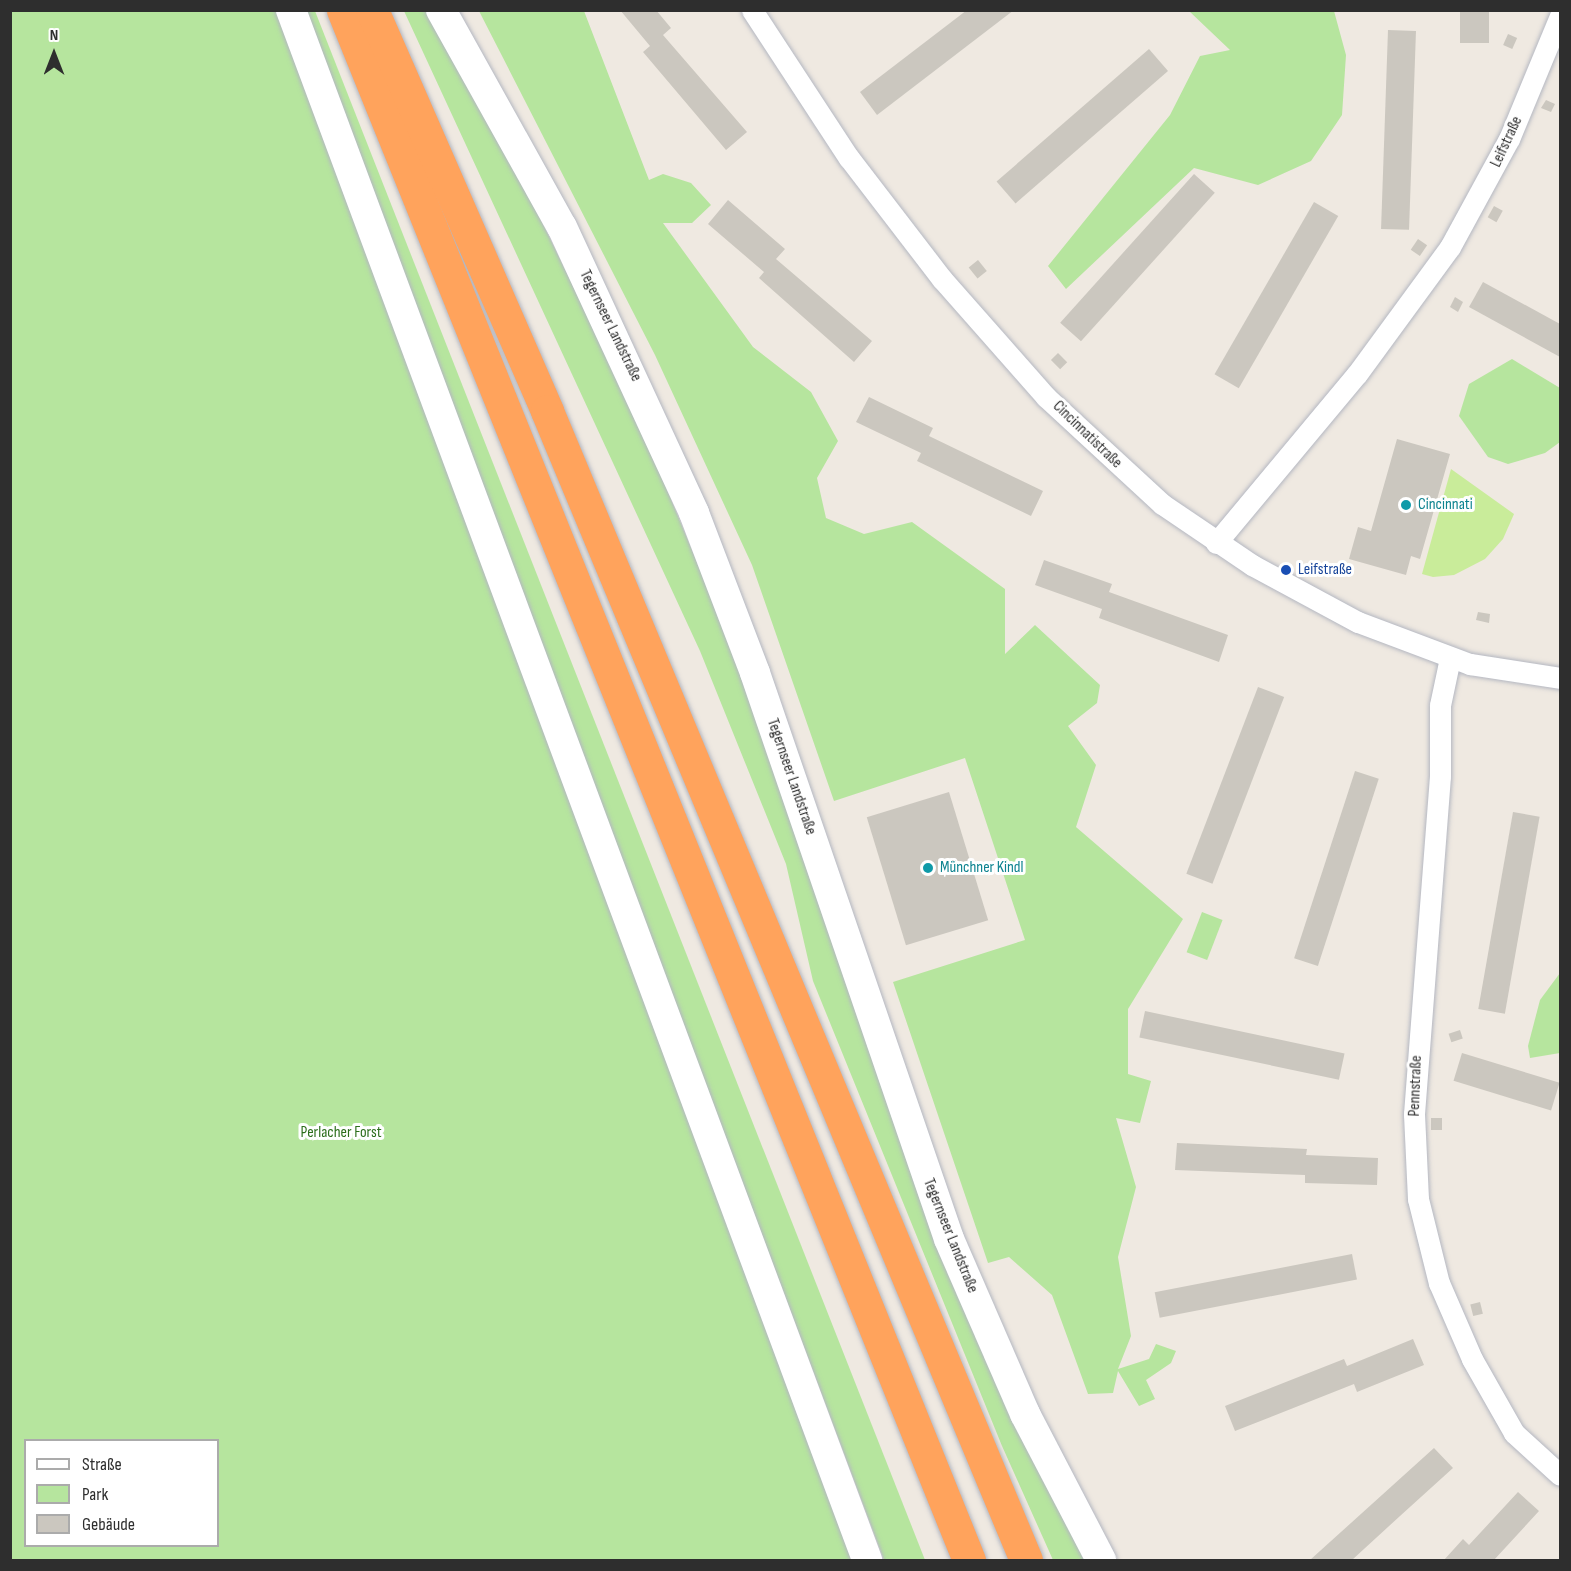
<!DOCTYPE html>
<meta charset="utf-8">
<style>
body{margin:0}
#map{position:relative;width:1571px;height:1571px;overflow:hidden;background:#efe9e1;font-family:"Sofia Sans Condensed",sans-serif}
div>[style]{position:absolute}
.green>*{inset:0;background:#b6e59e;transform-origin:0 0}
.pitch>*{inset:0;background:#c9ec9a}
.building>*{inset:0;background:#cbc7bf;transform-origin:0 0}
.roads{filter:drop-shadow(0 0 2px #b4b7c1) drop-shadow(0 0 2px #b4b7c1)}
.minor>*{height:21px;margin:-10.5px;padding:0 10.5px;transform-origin:10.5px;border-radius:10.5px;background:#fff}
.secondary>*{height:30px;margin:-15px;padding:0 15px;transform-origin:15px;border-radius:15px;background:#fff}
.motorway>*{height:33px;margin:-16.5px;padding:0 16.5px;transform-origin:16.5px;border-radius:16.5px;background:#ffa35c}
.dots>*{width:16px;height:16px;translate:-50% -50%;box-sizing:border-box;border:3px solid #fff;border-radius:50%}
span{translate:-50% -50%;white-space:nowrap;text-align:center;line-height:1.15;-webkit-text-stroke:6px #fff;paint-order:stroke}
.street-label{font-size:16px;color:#2e2e2e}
.culture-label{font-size:16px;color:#0d838f}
.left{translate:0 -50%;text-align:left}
.transit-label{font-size:16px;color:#164399}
.park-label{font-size:16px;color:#2c6e1b}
.frame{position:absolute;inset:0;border:12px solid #2e2e2e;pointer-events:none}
.legend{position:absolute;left:24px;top:1439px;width:195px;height:108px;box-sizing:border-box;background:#fff;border:2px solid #ababab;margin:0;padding:8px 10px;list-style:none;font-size:18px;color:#2e2e2e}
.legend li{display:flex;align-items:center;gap:12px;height:30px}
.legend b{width:30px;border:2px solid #ababab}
.north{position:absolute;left:24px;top:24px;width:60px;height:60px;-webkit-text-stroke:4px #fff;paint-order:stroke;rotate:0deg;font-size:16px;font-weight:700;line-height:24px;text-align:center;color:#2e2e2e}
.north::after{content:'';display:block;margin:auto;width:21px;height:27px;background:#2e2e2e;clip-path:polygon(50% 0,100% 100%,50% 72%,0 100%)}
</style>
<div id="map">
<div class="green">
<i style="clip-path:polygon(evenodd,11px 11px,278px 11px,853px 1560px,11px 1560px,11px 11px,26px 1440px,218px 1440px,218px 1546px,26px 1546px,26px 1440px)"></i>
<i style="clip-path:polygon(303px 11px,315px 11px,925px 1560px,884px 1560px)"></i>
<i style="clip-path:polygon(404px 11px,428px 11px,522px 181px,639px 422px,729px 640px,1085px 1560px,1053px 1560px,1002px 1446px,813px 981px,786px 864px,700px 651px)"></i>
<i style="clip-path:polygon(479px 11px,584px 11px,649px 180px,663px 174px,691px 183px,711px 205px,692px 223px,663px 223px,753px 347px,811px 392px,838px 441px,817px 478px,826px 518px,864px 534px,912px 522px,1005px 589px,1005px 654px,1035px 625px,1100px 685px,1097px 703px,1068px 726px,1096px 765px,1076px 827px,1183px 919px,1128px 1009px,1128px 1074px,1151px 1081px,1140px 1123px,1116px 1118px,1136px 1187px,1118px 1257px,1131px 1336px,1118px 1369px,1149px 1359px,1156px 1344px,1176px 1351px,1171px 1363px,1146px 1380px,1155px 1399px,1139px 1406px,1118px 1371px,1113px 1393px,1088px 1394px,1052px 1295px,1009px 1257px,988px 1263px,893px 982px,1025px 940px,965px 758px,834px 801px,752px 565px,655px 355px)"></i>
<i style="clip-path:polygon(1189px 11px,1334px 11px,1346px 55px,1342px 115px,1311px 161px,1258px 185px,1194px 168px,1066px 289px,1048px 266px,1170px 115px,1200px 56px,1230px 50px)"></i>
<i style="clip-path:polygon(1512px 359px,1560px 388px,1560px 442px,1545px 453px,1508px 464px,1488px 457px,1459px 416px,1469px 384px)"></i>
<i style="left:1202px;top:912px;width:22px;height:43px;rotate:21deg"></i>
<i style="clip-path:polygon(1560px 973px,1560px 1053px,1530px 1058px,1528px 1046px,1540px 1000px)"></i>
</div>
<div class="pitch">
<i style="clip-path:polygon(1451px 469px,1514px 514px,1503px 539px,1485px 559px,1454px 575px,1433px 577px,1422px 574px)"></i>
</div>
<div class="building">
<i style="clip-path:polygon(620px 10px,656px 10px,671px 28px,663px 35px,747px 132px,726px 150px,643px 52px,650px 46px)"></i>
<i style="clip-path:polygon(967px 10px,1014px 10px,877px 115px,860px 92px)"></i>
<i style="left:1460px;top:10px;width:29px;height:33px"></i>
<i style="left:1388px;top:30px;width:28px;height:199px;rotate:2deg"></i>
<i style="left:1508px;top:34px;width:10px;height:12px;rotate:24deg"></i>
<i style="left:1149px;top:49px;width:29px;height:202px;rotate:49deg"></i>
<i style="clip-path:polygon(1546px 100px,1555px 104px,1551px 112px,1541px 108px)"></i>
<i style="left:1194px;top:174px;width:28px;height:200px;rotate:42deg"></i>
<i style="clip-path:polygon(728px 200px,785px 249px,776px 259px,872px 341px,854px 362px,759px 278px,764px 272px,708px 224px)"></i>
<i style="left:1314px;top:202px;width:28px;height:199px;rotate:30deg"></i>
<i style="left:1494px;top:206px;width:10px;height:13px;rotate:29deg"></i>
<i style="left:1418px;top:239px;width:11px;height:13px;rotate:34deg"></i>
<i style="left:978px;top:260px;width:14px;height:12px;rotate:51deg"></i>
<i style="clip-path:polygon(1483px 282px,1560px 324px,1560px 357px,1469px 307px)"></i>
<i style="clip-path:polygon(1455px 297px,1463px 302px,1458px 312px,1450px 307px)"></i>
<i style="left:1058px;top:353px;width:13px;height:10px;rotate:45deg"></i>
<i style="clip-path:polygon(869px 397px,933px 428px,929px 436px,1043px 491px,1031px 516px,917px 461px,921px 453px,856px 422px)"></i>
<i style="clip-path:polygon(1397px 439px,1450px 454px,1420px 559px,1411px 556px,1406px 575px,1349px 559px,1358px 527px,1371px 531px)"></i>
<i style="clip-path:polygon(1044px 560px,1112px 584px,1109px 592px,1228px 635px,1219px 662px,1099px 618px,1102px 609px,1035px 585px)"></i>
<i style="clip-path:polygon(1478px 612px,1490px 614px,1489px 623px,1476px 620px)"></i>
<i style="left:1258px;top:687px;width:28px;height:200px;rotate:21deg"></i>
<i style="left:1355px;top:771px;width:25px;height:197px;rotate:18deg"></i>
<i style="left:949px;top:792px;width:134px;height:86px;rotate:73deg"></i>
<i style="left:1513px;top:812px;width:27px;height:200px;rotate:10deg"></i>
<i style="left:1145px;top:1011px;width:204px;height:27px;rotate:12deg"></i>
<i style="left:1460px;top:1030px;width:9px;height:12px;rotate:72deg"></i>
<i style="left:1462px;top:1053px;width:102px;height:29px;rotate:17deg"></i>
<i style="left:1431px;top:1118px;width:11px;height:12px"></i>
<i style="clip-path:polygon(1177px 1143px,1307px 1149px,1306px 1155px,1378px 1158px,1377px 1185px,1305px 1183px,1305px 1175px,1175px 1170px)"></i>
<i style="left:1352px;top:1254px;width:26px;height:201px;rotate:79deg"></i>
<i style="left:1480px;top:1302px;width:12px;height:10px;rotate:76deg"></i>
<i style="clip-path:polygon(1413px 1339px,1424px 1365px,1357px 1392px,1354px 1384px,1235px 1431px,1225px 1406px,1344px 1359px,1347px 1366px)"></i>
<i style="clip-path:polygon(1434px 1448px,1453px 1468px,1400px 1516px,1352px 1560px,1310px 1560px)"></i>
<i style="clip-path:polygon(1518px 1492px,1539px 1511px,1494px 1560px,1444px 1560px,1463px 1539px,1469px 1545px)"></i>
</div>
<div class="roads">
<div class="minor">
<i style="left:752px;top:10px;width:177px;rotate:56.8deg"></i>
<i style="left:849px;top:158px;width:153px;rotate:52.5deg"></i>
<i style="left:942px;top:279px;width:157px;rotate:48.6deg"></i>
<i style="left:1046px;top:397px;width:158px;rotate:42.7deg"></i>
<i style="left:1162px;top:504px;width:109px;rotate:34.1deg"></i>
<i style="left:1252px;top:565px;width:120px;rotate:28.3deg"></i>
<i style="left:1358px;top:622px;width:120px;rotate:20.6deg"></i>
<i style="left:1470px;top:664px;width:91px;rotate:8.8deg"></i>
<i style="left:1216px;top:543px;width:220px;rotate:-50.2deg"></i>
<i style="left:1357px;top:374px;width:157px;rotate:-53.8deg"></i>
<i style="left:1450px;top:247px;width:123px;rotate:-61.4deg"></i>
<i style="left:1509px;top:139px;width:133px;rotate:-67.5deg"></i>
<i style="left:1450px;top:658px;width:48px;rotate:102deg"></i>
<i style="left:1440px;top:705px;width:71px;rotate:90deg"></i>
<i style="left:1440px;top:776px;width:339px;rotate:94.4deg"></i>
<i style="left:1414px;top:1114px;width:85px;rotate:87.3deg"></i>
<i style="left:1418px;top:1199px;width:87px;rotate:76deg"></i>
<i style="left:1439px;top:1283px;width:83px;rotate:66.5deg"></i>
<i style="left:1472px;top:1359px;width:85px;rotate:60.4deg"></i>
<i style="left:1514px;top:1433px;width:62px;rotate:42.4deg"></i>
</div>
<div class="secondary">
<i style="left:291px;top:10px;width:1654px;rotate:69.61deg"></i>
<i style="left:441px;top:10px;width:248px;rotate:60.9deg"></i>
<i style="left:562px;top:227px;width:315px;rotate:65.2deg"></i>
<i style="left:694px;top:513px;width:171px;rotate:69.1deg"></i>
<i style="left:755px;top:673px;width:598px;rotate:71.08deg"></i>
<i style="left:949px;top:1239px;width:191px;rotate:66.5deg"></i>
<i style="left:1025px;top:1414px;width:165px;rotate:62.5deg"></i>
</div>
<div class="motorway">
<i style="left:343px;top:10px;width:1672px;rotate:68.01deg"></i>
<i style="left:372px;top:10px;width:438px;rotate:66.4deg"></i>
<i style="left:547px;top:411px;width:1245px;rotate:67.37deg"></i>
</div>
</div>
<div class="dots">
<i style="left:1406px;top:505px;background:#0f9aa8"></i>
<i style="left:1286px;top:570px;background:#1a4fb4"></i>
<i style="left:928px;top:868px;background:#0f9aa8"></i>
</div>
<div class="street-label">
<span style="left:1507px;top:142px;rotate:-65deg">Leifstraße</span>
<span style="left:610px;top:326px;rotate:64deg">Tegernseer Landstraße</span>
<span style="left:1087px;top:435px;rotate:44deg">Cincinnatistraße</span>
<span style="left:791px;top:777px;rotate:71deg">Tegernseer Landstraße</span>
<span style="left:1416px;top:1086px;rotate:-88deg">Pennstraße</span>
<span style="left:950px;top:1236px;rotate:68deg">Tegernseer Landstraße</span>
</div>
<div class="culture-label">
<span class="left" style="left:1418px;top:505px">Cincinnati</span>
<span class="left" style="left:940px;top:868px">Münchner Kindl</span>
</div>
<div class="transit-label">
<span class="left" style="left:1298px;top:570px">Leifstraße</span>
</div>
<div class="park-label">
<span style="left:341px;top:1133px">Perlacher Forst</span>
</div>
<div class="frame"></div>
<ul class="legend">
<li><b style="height:8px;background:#fff"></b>Straße</li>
<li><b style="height:16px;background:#b6e59e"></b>Park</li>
<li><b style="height:16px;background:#cbc7bf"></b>Gebäude</li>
</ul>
<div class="north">N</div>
</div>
